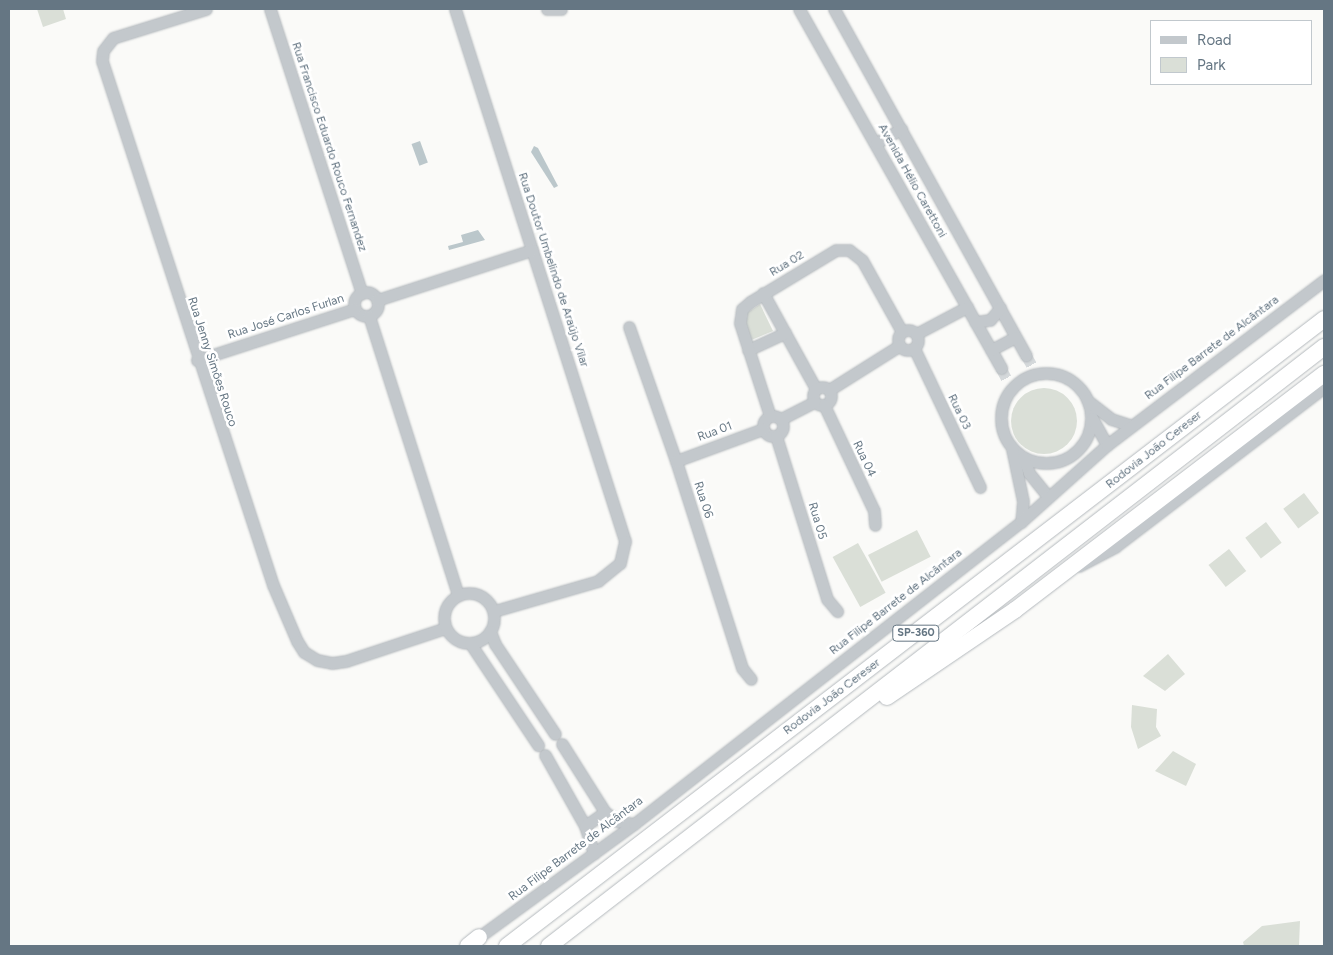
<!DOCTYPE html>
<meta charset="utf-8">
<style>
body{margin:0}
#map{position:relative;width:1333px;height:955px;overflow:hidden;background:#fafaf8;font-family:Figtree,sans-serif}
div>[style]{position:absolute}
.green>*{inset:0;background:#dadfd7;transform-origin:0 0}
.round{border-radius:50%}
.water>*{inset:0;background:#bbc7cb;transform-origin:0 0}
.minor-tunnel>*{height:11px;margin-top:-5.5px;transform-origin:0;background:repeating-linear-gradient(90deg,#d5d9db 0 11px,transparent 0 16.5px)}
.roads{filter:drop-shadow(0 0 1px #b4b9bd) drop-shadow(0 0 1px #b4b9bd)}
.minor>*{height:11px;margin:-5.5px;padding:0 5.5px;transform-origin:5.5px;border-radius:5.5px;background:#c3c8cc}
.minor>.ring{margin:-5.5px;padding:0;box-sizing:content-box;background:none;border:11px solid #c3c8cc;border-radius:50%}
.highway>*{height:16px;margin:-8px;padding:0 8px;transform-origin:8px;border-radius:8px;background:#fff}
span{translate:-50% -50%;white-space:nowrap;text-align:center;line-height:1.15;-webkit-text-stroke:5px #fff;paint-order:stroke}
.shield-label span{padding:1px 4px;background:#fff;border:1px solid;border-radius:4px;-webkit-text-stroke-width:0}
.shield-label{font-size:11px;color:#657683;font-weight:700}
.street-label{font-size:12px;color:#657683}
.frame{position:absolute;inset:0;border:10px solid #657683;pointer-events:none}
.legend{position:absolute;left:1150px;top:20px;width:162px;height:65px;box-sizing:border-box;background:#fff;border:1px solid #c1c8cd;margin:0;padding:6px 9px;list-style:none;font-size:15px;color:#657683}
.legend li{display:flex;align-items:center;gap:10px;height:25px}
.legend b{width:25px;border:1px solid #c1c8cd}
</style>
<div id="map">
<div class="green">
<i style="clip-path:polygon(37px 9px,63px 9px,66px 19px,43px 27px)"></i>
<i style="clip-path:polygon(760px 304px,773px 331px,749px 341px,744px 315px)"></i>
<i class="round" style="left:1011px;top:388px;width:66px;height:66px"></i>
<i style="left:1304px;top:493px;width:25px;height:26px;rotate:53deg"></i>
<i style="left:1266px;top:522px;width:26px;height:26px;rotate:53deg"></i>
<i style="left:917px;top:530px;width:30px;height:55px;rotate:63deg"></i>
<i style="left:858px;top:543px;width:57px;height:29px;rotate:61deg"></i>
<i style="left:1229px;top:549px;width:28px;height:26px;rotate:52deg"></i>
<i style="clip-path:polygon(1168px 654px,1185px 674px,1165px 691px,1143px 676px)"></i>
<i style="clip-path:polygon(1132px 705px,1157px 709px,1156px 727px,1161px 736px,1138px 749px,1131px 727px)"></i>
<i style="clip-path:polygon(1173px 751px,1196px 764px,1186px 786px,1155px 771px)"></i>
<i style="clip-path:polygon(1300px 921px,1299px 946px,1244px 946px,1243px 942px,1262px 926px)"></i>
</div>
<div class="water">
<i style="left:420px;top:141px;width:23px;height:9px;rotate:70deg"></i>
<i style="clip-path:polygon(534px 146px,538px 148px,558px 186px,554px 188px,531px 152px)"></i>
<i style="clip-path:polygon(478px 230px,485px 240px,449px 250px,448px 246px,463px 242px,461px 235px)"></i>
</div>
<div class="minor-tunnel">
<i style="left:1026px;top:355px;width:14px;rotate:60deg"></i>
<i style="left:1001px;top:368px;width:15px;rotate:62deg"></i>
</div>
<div class="roads">
<div class="minor">
<i style="left:206px;top:9px;width:97px;rotate:162.7deg"></i>
<i style="left:113px;top:38px;width:16px;rotate:128deg"></i>
<i style="left:103px;top:51px;width:10px;rotate:96deg"></i>
<i style="left:102px;top:61px;width:551px;rotate:71.93deg"></i>
<i style="left:273px;top:585px;width:61px;rotate:66.8deg"></i>
<i style="left:297px;top:641px;width:13px;rotate:58deg"></i>
<i style="left:304px;top:652px;width:15px;rotate:32deg"></i>
<i style="left:317px;top:660px;width:15px;rotate:11deg"></i>
<i style="left:332px;top:663px;width:14px;rotate:-8deg"></i>
<i style="left:346px;top:661px;width:104px;rotate:-18.4deg"></i>
<i style="left:270px;top:9px;width:299px;rotate:72.1deg"></i>
<i style="left:455px;top:9px;width:559px;rotate:72.28deg"></i>
<i style="left:625px;top:541px;width:23px;rotate:103deg"></i>
<i style="left:620px;top:563px;width:28px;rotate:141deg"></i>
<i style="left:598px;top:581px;width:108px;rotate:163.9deg"></i>
<i style="left:547px;top:9px;width:14px"></i>
<i style="left:799px;top:9px;width:412px;rotate:60.6deg"></i>
<i style="left:834px;top:9px;width:396px;rotate:61deg"></i>
<i style="left:876px;top:143px;width:29px;rotate:-29deg"></i>
<i class="ring" style="left:354px;top:292px;width:13px;height:13px"></i>
<i style="left:763px;top:293px;width:110px;rotate:61.1deg"></i>
<i style="left:377px;top:300px;width:163px;rotate:-17.9deg"></i>
<i style="left:369px;top:316px;width:293px;rotate:72.3deg"></i>
<i style="left:975px;top:322px;width:15px;rotate:-8deg"></i>
<i style="left:990px;top:320px;width:16px;rotate:-50deg"></i>
<i style="left:629px;top:327px;width:142px;rotate:70.7deg"></i>
<i style="left:676px;top:461px;width:217px;rotate:72.3deg"></i>
<i style="left:742px;top:668px;width:14px;rotate:51deg"></i>
<i class="ring" style="left:898px;top:330px;width:9px;height:9px"></i>
<i style="left:916px;top:334px;width:58px;rotate:-27.9deg"></i>
<i style="left:914px;top:348px;width:154px;rotate:64.6deg"></i>
<i style="left:748px;top:350px;width:41px;rotate:-24.7deg"></i>
<i style="left:991px;top:350px;width:27px;rotate:-28deg"></i>
<i style="left:197px;top:360px;width:166px;rotate:-17.9deg"></i>
<i class="ring" style="left:1001px;top:373px;width:79px;height:79px"></i>
<i class="ring" style="left:813px;top:387px;width:7px;height:7px"></i>
<i style="left:829px;top:390px;width:83px;rotate:-32.2deg"></i>
<i style="left:1087px;top:400px;width:31px;rotate:38deg"></i>
<i style="left:1111px;top:419px;width:22px;rotate:18deg"></i>
<i style="left:824px;top:405px;width:117px;rotate:64.7deg"></i>
<i style="left:874px;top:511px;width:14px;rotate:86deg"></i>
<i class="ring" style="left:763px;top:416px;width:9px;height:9px"></i>
<i style="left:770px;top:416px;width:98px;rotate:-107.9deg"></i>
<i style="left:740px;top:323px;width:14px;rotate:-82deg"></i>
<i style="left:742px;top:309px;width:11px;rotate:-41deg"></i>
<i style="left:750px;top:302px;width:100px;rotate:-31.2deg"></i>
<i style="left:836px;top:250px;width:13px"></i>
<i style="left:849px;top:250px;width:16px;rotate:38deg"></i>
<i style="left:862px;top:260px;width:82px;rotate:60.9deg"></i>
<i style="left:1092px;top:418px;width:31px;rotate:61deg"></i>
<i style="left:781px;top:419px;width:37px;rotate:-27deg"></i>
<i style="left:776px;top:436px;width:171px;rotate:72.6deg"></i>
<i style="left:827px;top:599px;width:16px;rotate:50deg"></i>
<i style="left:1012px;top:449px;width:53px;rotate:78.1deg"></i>
<i style="left:1023px;top:501px;width:21px;rotate:95deg"></i>
<i style="left:1023px;top:457px;width:17px;rotate:69deg"></i>
<i style="left:1029px;top:473px;width:28px;rotate:51deg"></i>
<i style="left:676px;top:461px;width:93px;rotate:-20.2deg"></i>
<i style="left:1079px;top:566px;width:41px;rotate:-27.8deg"></i>
<i style="left:1115px;top:547px;width:263px;rotate:-37.4deg"></i>
<i class="ring" style="left:444px;top:593px;width:39px;height:39px"></i>
<i style="left:490px;top:631px;width:14px;rotate:69deg"></i>
<i style="left:495px;top:644px;width:108px;rotate:56.3deg"></i>
<i style="left:470px;top:643px;width:123px;rotate:56.3deg"></i>
<i style="left:562px;top:744px;width:80px;rotate:57.7deg"></i>
<i style="left:605px;top:812px;width:15px;rotate:37deg"></i>
<i style="left:617px;top:821px;width:17px;rotate:10deg"></i>
<i style="left:545px;top:755px;width:81px;rotate:60.6deg"></i>
<i style="left:585px;top:826px;width:29px;rotate:72deg"></i>
<i style="left:585px;top:826px;width:24px;rotate:-35deg"></i>
<i style="left:479px;top:937px;width:192px;rotate:-36.1deg"></i>
<i style="left:634px;top:824px;width:491px;rotate:-38deg"></i>
<i style="left:1021px;top:522px;width:115px;rotate:-41.8deg"></i>
<i style="left:1107px;top:445px;width:273px;rotate:-37.2deg"></i>
</div>
<div class="highway">
<i style="left:887px;top:697px;width:155px;rotate:-34.2deg"></i>
<i style="left:1015px;top:610px;width:389px;rotate:-37.4deg"></i>
<i style="left:468px;top:946px;width:14px;rotate:-39deg"></i>
<i style="left:507px;top:946px;width:1030px;rotate:-37.5deg"></i>
<i style="left:549px;top:946px;width:980px;rotate:-37.7deg"></i>
</div>
</div>
<div class="shield-label">
<span style="left:916px;top:633px">SP-360</span>
</div>
<div class="street-label">
<span style="left:329px;top:147px;rotate:72deg">Rua Francisco Eduardo Rouco Fernandez</span>
<span style="left:912px;top:181px;rotate:61deg">Avenida Hélio Carettoni</span>
<span style="left:787px;top:264px;rotate:-31deg">Rua 02</span>
<span style="left:553px;top:270px;rotate:72deg">Rua Doutor Umbelindo de Araújo Vilar</span>
<span style="left:286px;top:317px;rotate:-18deg">Rua José Carlos Furlan</span>
<span style="left:1212px;top:348px;rotate:-37deg">Rua Filipe Barrete de Alcântara</span>
<span style="left:212px;top:362px;rotate:72deg">Rua Jenny Simões Rouco</span>
<span style="left:959px;top:412px;rotate:64deg">Rua 03</span>
<span style="left:715px;top:432px;rotate:-20deg">Rua 01</span>
<span style="left:1154px;top:450px;rotate:-38deg">Rodovia João Cereser</span>
<span style="left:864px;top:459px;rotate:65deg">Rua 04</span>
<span style="left:703px;top:500px;rotate:72deg">Rua 06</span>
<span style="left:817px;top:521px;rotate:73deg">Rua 05</span>
<span style="left:896px;top:602px;rotate:-38deg">Rua Filipe Barrete de Alcântara</span>
<span style="left:832px;top:697px;rotate:-37deg">Rodovia João Cereser</span>
<span style="left:576px;top:849px;rotate:-37deg">Rua Filipe Barrete de Alcântara</span>
</div>
<div class="frame"></div>
<ul class="legend">
<li><b style="height:6px;background:#c3c8cc"></b>Road</li>
<li><b style="height:14px;background:#dadfd7"></b>Park</li>
</ul>
</div>
